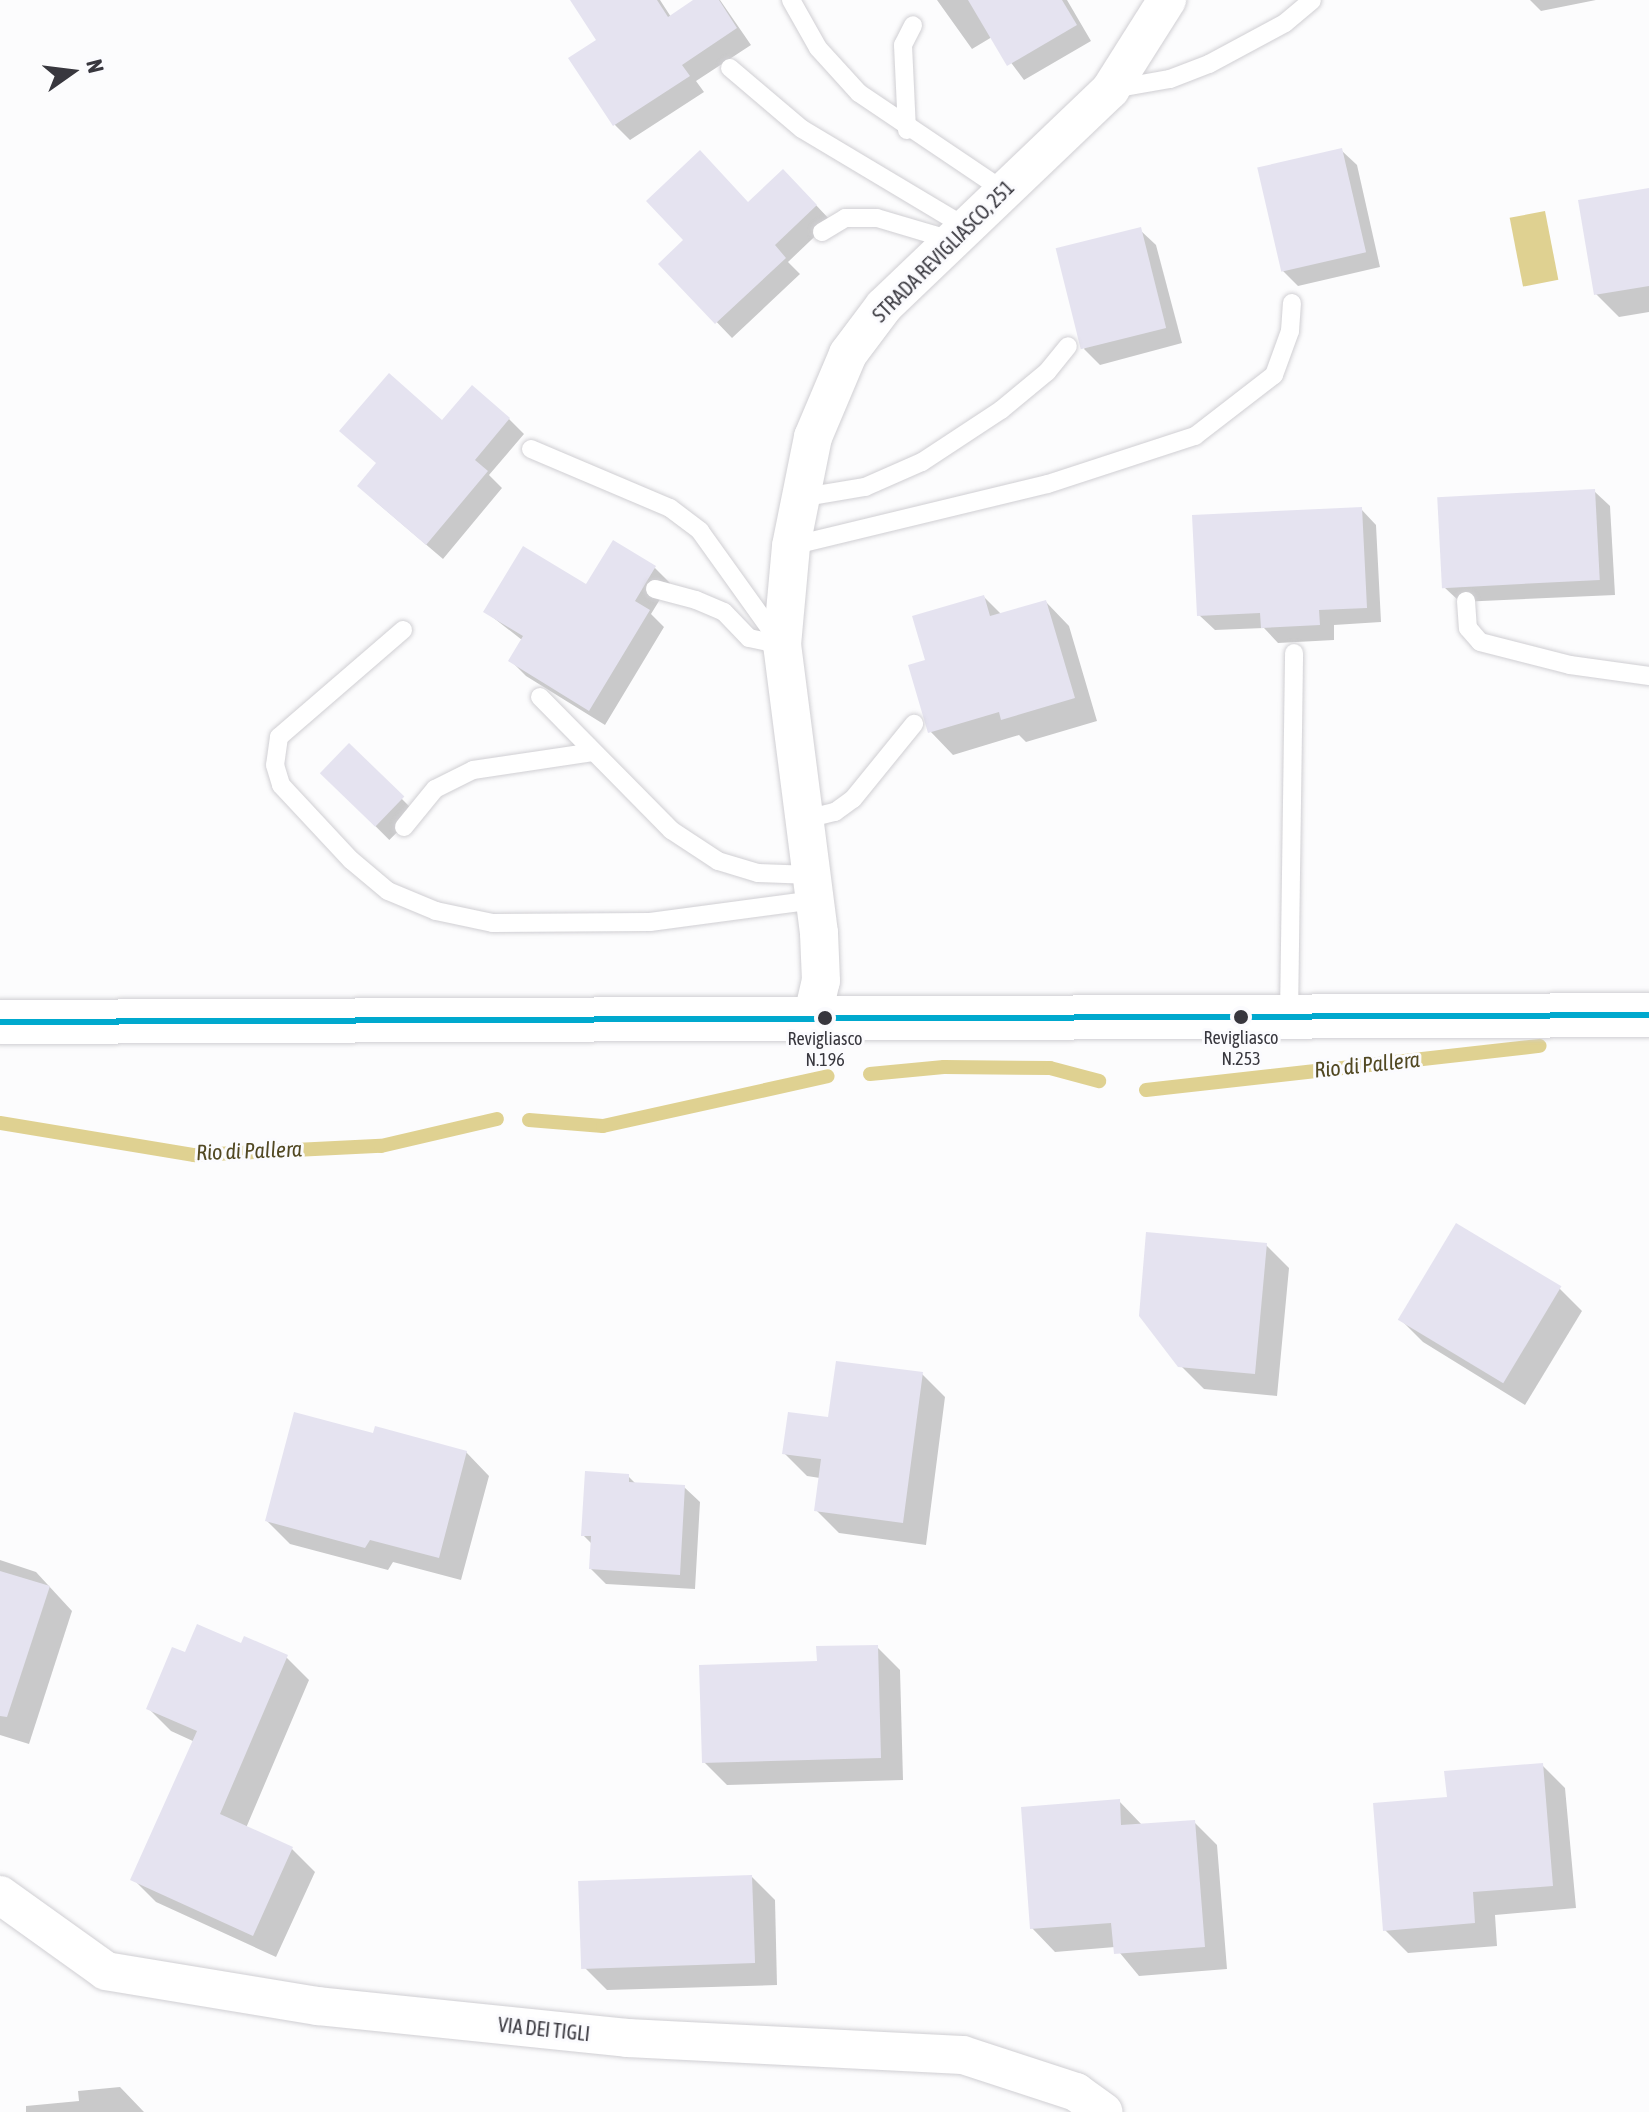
<!DOCTYPE html>
<style>
body{margin:0}
#map{position:relative;width:1649px;height:2112px;overflow:hidden;background:#fcfcfd;font-family:"Asap Condensed",sans-serif}
div>[style]{position:absolute}
.water>*{inset:0;background:#dfd191;transform-origin:0 0}
.shadow>*{inset:0;background:#0003;transform-origin:0 0}
.stream>*{height:14px;margin:-7px;padding:0 7px;transform-origin:7px;border-radius:7px;background:#dfd191}
.building>*{inset:0;background:#e5e3f0;transform-origin:0 0}
.roads{filter:drop-shadow(0 0 2px #d0cfd3) drop-shadow(0 0 2px #d0cfd3)}
.lane>*{height:18px;margin:-9px;padding:0 9px;transform-origin:9px;border-radius:9px;background:#fff}
.street>*{height:38px;margin:-19px;padding:0 19px;transform-origin:19px;border-radius:19px;background:#fff}
.secondary>*{height:44px;margin:-22px;padding:0 22px;transform-origin:22px;border-radius:22px;background:#fff}
.bus-1>*{height:6px;margin:-3px;padding:0 3px;transform-origin:3px;border-radius:3px;background:#00a9ce}
.dots>*{width:22px;height:22px;translate:-50% -50%;box-sizing:border-box;border:4px solid #fbfbfe;border-radius:50%}
span{translate:-50% -50%;white-space:nowrap;text-align:center;line-height:1.15;-webkit-text-stroke:6px #fbfbfe;paint-order:stroke}
.bus-label{font-size:18px;color:#38373e}
.street-label{font-size:20px;color:#38373e}
.water-label{font-size:22px;color:#514822;font-style:italic}
.north{position:absolute;left:32px;top:32px;width:80px;height:80px;-webkit-text-stroke:6px #fbfbfe;paint-order:stroke;rotate:76deg;font-size:22px;font-weight:700;line-height:32px;text-align:center;color:#38373e}
.north::after{content:'';display:block;margin:auto;width:28px;height:36px;background:#38373e;clip-path:polygon(50% 0,100% 100%,50% 72%,0 100%)}
</style>
<div id="map">
<div class="water">
<i style="left:1545px;top:211px;width:70px;height:36px;rotate:79deg"></i>
</div>
<div class="shadow">
<i style="clip-path:polygon(573px 0,660px 0,671px 17px,697px 0,720px 0,751px 45px,696px 81px,704px 92px,630px 140px,615px 125px,599px 40px)"></i>
<i style="clip-path:polygon(937px 0,1067px 0,1091px 41px,1024px 80px,992px 37px,972px 49px)"></i>
<i style="clip-path:polygon(1530px 0,1596px 0,1541px 11px)"></i>
<i style="clip-path:polygon(1341px 150px,1357px 165px,1380px 267px,1298px 286px,1283px 271px)"></i>
<i style="clip-path:polygon(799px 187px,831px 221px,788px 262px,800px 274px,732px 338px,661px 264px)"></i>
<i style="clip-path:polygon(1649px 190px,1649px 312px,1619px 317px,1596px 294px)"></i>
<i style="clip-path:polygon(1140px 230px,1156px 245px,1182px 343px,1100px 365px,1084px 349px)"></i>
<i style="clip-path:polygon(509px 419px,524px 434px,489px 475px,502px 488px,443px 559px,375px 501px,442px 423px)"></i>
<i style="clip-path:polygon(1594px 491px,1610px 506px,1615px 595px,1460px 602px,1444px 587px)"></i>
<i style="clip-path:polygon(1361px 509px,1376px 525px,1381px 622px,1334px 625px,1334px 640px,1278px 643px,1264px 628px,1215px 630px,1199px 615px)"></i>
<i style="clip-path:polygon(655px 568px,670px 583px,651px 614px,664px 627px,605px 725px,526px 676px,510px 660px,522px 640px,486px 612px)"></i>
<i style="clip-path:polygon(984px 597px,1002px 615px,1046px 602px,1069px 626px,1097px 721px,1026px 742px,1019px 735px,953px 755px,930px 731px,928px 661px)"></i>
<i style="left:349px;top:746px;width:95px;height:38px;rotate:45deg"></i>
<i style="clip-path:polygon(1266px 1245px,1289px 1268px,1277px 1396px,1204px 1389px,1180px 1365px)"></i>
<i style="clip-path:polygon(1559px 1288px,1582px 1311px,1525px 1405px,1423px 1342px,1400px 1319px)"></i>
<i style="clip-path:polygon(922px 1374px,945px 1397px,926px 1545px,839px 1533px,816px 1510px,820px 1478px,807px 1476px,784px 1453px,830px 1419px)"></i>
<i style="clip-path:polygon(375px 1436px,466px 1452px,489px 1476px,461px 1580px,393px 1562px,388px 1570px,290px 1544px,267px 1521px)"></i>
<i style="clip-path:polygon(628px 1476px,636px 1484px,684px 1487px,700px 1502px,695px 1589px,606px 1584px,591px 1569px,592px 1544px,583px 1535px)"></i>
<i style="clip-path:polygon(0 1560px,36px 1572px,72px 1611px,29px 1744px,0 1735px)"></i>
<i style="clip-path:polygon(242px 1645px,286px 1657px,309px 1680px,246px 1828px,292px 1849px,315px 1872px,276px 1957px,156px 1902px,133px 1879px,195px 1742px,171px 1731px,148px 1708px,186px 1654px)"></i>
<i style="clip-path:polygon(877px 1647px,900px 1670px,903px 1780px,727px 1785px,704px 1762px,819px 1663px)"></i>
<i style="clip-path:polygon(1542px 1765px,1565px 1788px,1576px 1908px,1495px 1915px,1497px 1946px,1408px 1953px,1385px 1930px,1449px 1799px)"></i>
<i style="clip-path:polygon(1119px 1801px,1143px 1826px,1194px 1822px,1217px 1845px,1227px 1969px,1139px 1976px,1115px 1947px,1055px 1952px,1032px 1928px)"></i>
<i style="clip-path:polygon(752px 1877px,775px 1900px,777px 1985px,607px 1990px,584px 1967px)"></i>
<i style="clip-path:polygon(120px 2087px,144px 2112px,26px 2112px,26px 2106px,79px 2101px,78px 2091px)"></i>
</div>
<div class="stream">
<i style="left:870px;top:1074px;width:74px;rotate:-5.4deg"></i>
<i style="left:944px;top:1067px;width:106px;rotate:0.5deg"></i>
<i style="left:1050px;top:1068px;width:51px;rotate:14.9deg"></i>
<i style="left:1146px;top:1090px;width:396px;rotate:-6.4deg"></i>
<i style="left:529px;top:1120px;width:74px;rotate:4.6deg"></i>
<i style="left:603px;top:1126px;width:230px;rotate:-12.5deg"></i>
<i style="left:0;top:1123px;width:197px;rotate:9.4deg"></i>
<i style="left:194px;top:1155px;width:187px;rotate:-2.8deg"></i>
<i style="left:381px;top:1146px;width:119px;rotate:-13.1deg"></i>
</div>
<div class="building">
<i style="clip-path:polygon(570px 0,657px 0,668px 17px,693px 0,719px 0,737px 28px,682px 65px,690px 76px,613px 126px,568px 58px,596px 40px)"></i>
<i style="clip-path:polygon(968px 0,1062px 0,1077px 25px,1007px 66px)"></i>
<i style="left:1342px;top:148px;width:107px;height:87px;rotate:77deg"></i>
<i style="clip-path:polygon(700px 150px,748px 202px,783px 169px,817px 205px,775px 245px,786px 258px,715px 324px,658px 264px,683px 240px,646px 201px)"></i>
<i style="clip-path:polygon(1649px 188px,1649px 286px,1594px 295px,1578px 200px)"></i>
<i style="left:1141px;top:227px;width:104px;height:88px;rotate:76deg"></i>
<i style="clip-path:polygon(389px 373px,442px 420px,472px 385px,510px 418px,475px 460px,488px 471px,426px 545px,357px 486px,376px 463px,339px 431px)"></i>
<i style="left:1595px;top:489px;width:91px;height:158px;rotate:87deg"></i>
<i style="clip-path:polygon(1362px 507px,1367px 608px,1319px 610px,1320px 625px,1261px 628px,1260px 613px,1197px 616px,1192px 515px)"></i>
<i style="clip-path:polygon(613px 540px,656px 566px,635px 601px,650px 610px,589px 711px,508px 661px,523px 636px,483px 612px,523px 546px,586px 584px)"></i>
<i style="clip-path:polygon(984px 595px,990px 616px,1046px 600px,1075px 698px,1001px 720px,999px 712px,928px 733px,908px 665px,925px 660px,912px 616px)"></i>
<i style="left:349px;top:743px;width:77px;height:42px;rotate:44deg"></i>
<i style="left:1456px;top:1223px;width:123px;height:113px;rotate:31deg"></i>
<i style="clip-path:polygon(1146px 1232px,1267px 1243px,1255px 1374px,1178px 1367px,1139px 1316px)"></i>
<i style="clip-path:polygon(836px 1361px,923px 1372px,903px 1523px,814px 1511px,821px 1459px,782px 1454px,788px 1412px,828px 1417px)"></i>
<i style="clip-path:polygon(294px 1412px,373px 1433px,375px 1426px,467px 1451px,439px 1558px,370px 1540px,365px 1548px,265px 1521px)"></i>
<i style="clip-path:polygon(585px 1471px,629px 1474px,629px 1482px,685px 1485px,680px 1575px,589px 1569px,591px 1536px,581px 1536px)"></i>
<i style="clip-path:polygon(0 1571px,50px 1586px,7px 1717px,0 1716px)"></i>
<i style="clip-path:polygon(197px 1624px,241px 1643px,244px 1636px,288px 1655px,220px 1814px,293px 1847px,253px 1936px,130px 1880px,197px 1731px,146px 1709px,172px 1647px,185px 1652px)"></i>
<i style="clip-path:polygon(878px 1645px,881px 1758px,702px 1763px,699px 1665px,817px 1661px,816px 1646px)"></i>
<i style="clip-path:polygon(1543px 1763px,1553px 1886px,1473px 1892px,1475px 1923px,1383px 1931px,1373px 1803px,1447px 1797px,1444px 1771px)"></i>
<i style="clip-path:polygon(1120px 1799px,1121px 1825px,1195px 1820px,1205px 1947px,1114px 1954px,1111px 1923px,1030px 1929px,1021px 1807px)"></i>
<i style="left:752px;top:1875px;width:88px;height:174px;rotate:88deg"></i>
</div>
<div class="roads">
<div class="lane">
<i style="left:791px;top:0;width:55px;rotate:60.6deg"></i>
<i style="left:818px;top:48px;width:61px;rotate:47.7deg"></i>
<i style="left:859px;top:93px;width:174px;rotate:34deg"></i>
<i style="left:730px;top:68px;width:94px;rotate:40.3deg"></i>
<i style="left:802px;top:129px;width:189px;rotate:30.9deg"></i>
<i style="left:1113px;top:89px;width:58px;rotate:-10deg"></i>
<i style="left:1170px;top:79px;width:42px;rotate:-21deg"></i>
<i style="left:1209px;top:64px;width:86px;rotate:-28.3deg"></i>
<i style="left:1285px;top:23px;width:35px;rotate:-40deg"></i>
<i style="left:907px;top:130px;width:85px;rotate:-92.7deg"></i>
<i style="left:903px;top:45px;width:22px;rotate:-63deg"></i>
<i style="left:822px;top:232px;width:27px;rotate:-31deg"></i>
<i style="left:845px;top:218px;width:32px"></i>
<i style="left:877px;top:218px;width:77px;rotate:16.6deg"></i>
<i style="left:531px;top:449px;width:151px;rotate:23deg"></i>
<i style="left:670px;top:508px;width:38px;rotate:37deg"></i>
<i style="left:700px;top:531px;width:134px;rotate:54.4deg"></i>
<i style="left:799px;top:498px;width:67px;rotate:-9.5deg"></i>
<i style="left:865px;top:487px;width:62px;rotate:-23.7deg"></i>
<i style="left:922px;top:462px;width:95px;rotate:-33.4deg"></i>
<i style="left:1001px;top:410px;width:60px;rotate:-39.6deg"></i>
<i style="left:1047px;top:372px;width:33px;rotate:-51deg"></i>
<i style="left:791px;top:546px;width:264px;rotate:-13.6deg"></i>
<i style="left:1048px;top:484px;width:155px;rotate:-18.1deg"></i>
<i style="left:1195px;top:436px;width:100px;rotate:-37.7deg"></i>
<i style="left:1274px;top:375px;width:47px;rotate:-70deg"></i>
<i style="left:1290px;top:331px;width:28px;rotate:-86deg"></i>
<i style="left:655px;top:589px;width:42px;rotate:15deg"></i>
<i style="left:696px;top:600px;width:30px;rotate:23deg"></i>
<i style="left:724px;top:612px;width:36px;rotate:46deg"></i>
<i style="left:749px;top:638px;width:34px;rotate:12deg"></i>
<i style="left:1466px;top:601px;width:27px;rotate:86deg"></i>
<i style="left:1468px;top:628px;width:18px;rotate:49deg"></i>
<i style="left:1480px;top:642px;width:93px;rotate:14.3deg"></i>
<i style="left:1570px;top:665px;width:80px;rotate:7.9deg"></i>
<i style="left:403px;top:630px;width:164px;rotate:139.2deg"></i>
<i style="left:279px;top:737px;width:28px;rotate:98deg"></i>
<i style="left:275px;top:765px;width:21px;rotate:73deg"></i>
<i style="left:281px;top:785px;width:103px;rotate:47deg"></i>
<i style="left:351px;top:860px;width:48px;rotate:40deg"></i>
<i style="left:388px;top:891px;width:52px;rotate:22.6deg"></i>
<i style="left:436px;top:911px;width:58px;rotate:11.9deg"></i>
<i style="left:493px;top:923px;width:157px;rotate:-0.4deg"></i>
<i style="left:650px;top:922px;width:166px;rotate:-7.6deg"></i>
<i style="left:540px;top:697px;width:187px;rotate:45.4deg"></i>
<i style="left:671px;top:830px;width:56px;rotate:33.4deg"></i>
<i style="left:718px;top:861px;width:42px;rotate:16.7deg"></i>
<i style="left:758px;top:873px;width:54px;rotate:2.1deg"></i>
<i style="left:806px;top:819px;width:30px;rotate:-14deg"></i>
<i style="left:835px;top:812px;width:22px;rotate:-36deg"></i>
<i style="left:853px;top:799px;width:97px;rotate:-50.9deg"></i>
<i style="left:404px;top:827px;width:49px;rotate:-50.8deg"></i>
<i style="left:435px;top:789px;width:42px;rotate:-26.6deg"></i>
<i style="left:473px;top:770px;width:121px;rotate:-8.5deg"></i>
<i style="left:1289px;top:1017px;width:364px;rotate:-89.2deg"></i>
</div>
<div class="street">
<i style="left:812px;top:1019px;width:39px;rotate:-77deg"></i>
<i style="left:821px;top:981px;width:48px;rotate:-92.4deg"></i>
<i style="left:819px;top:933px;width:290px;rotate:-97.3deg"></i>
<i style="left:782px;top:645px;width:99px;rotate:-84.8deg"></i>
<i style="left:791px;top:546px;width:111px;rotate:-78.6deg"></i>
<i style="left:813px;top:437px;width:90px;rotate:-67.1deg"></i>
<i style="left:848px;top:354px;width:60px;rotate:-53.1deg"></i>
<i style="left:884px;top:306px;width:313px;rotate:-43.7deg"></i>
<i style="left:1110px;top:90px;width:107px;rotate:-57.7deg"></i>
<i style="left:0;top:1895px;width:130px;rotate:35.6deg"></i>
<i style="left:106px;top:1971px;width:215px;rotate:9.4deg"></i>
<i style="left:318px;top:2006px;width:311px;rotate:5.9deg"></i>
<i style="left:627px;top:2038px;width:336px;rotate:2.9deg"></i>
<i style="left:963px;top:2055px;width:119px;rotate:18.1deg"></i>
<i style="left:1076px;top:2092px;width:34px;rotate:36deg"></i>
</div>
<div class="secondary">
<i style="left:0;top:1022px;width:1649px;rotate:-0.24deg"></i>
</div>
</div>
<div class="bus-1">
<i style="left:0;top:1022px;width:1649px;rotate:-0.24deg"></i>
</div>
<div class="dots">
<i style="left:1241px;top:1017px;background:#38373e"></i>
<i style="left:825px;top:1018px;background:#38373e"></i>
</div>
<div class="bus-label">
<span style="left:1241px;top:1049px">Revigliasco<br>N.253</span>
<span style="left:825px;top:1050px">Revigliasco<br>N.196</span>
</div>
<div class="street-label">
<span style="left:943px;top:251px;rotate:-45deg">STRADA REVIGLIASCO, 251</span>
<span style="left:544px;top:2029px;rotate:6deg">VIA DEI TIGLI</span>
</div>
<div class="water-label">
<span style="left:1367px;top:1065px;rotate:-6deg">Rio di Pallera</span>
<span style="left:249px;top:1151px;rotate:-2deg">Rio di Pallera</span>
</div>
<div class="north">N</div>
</div>
